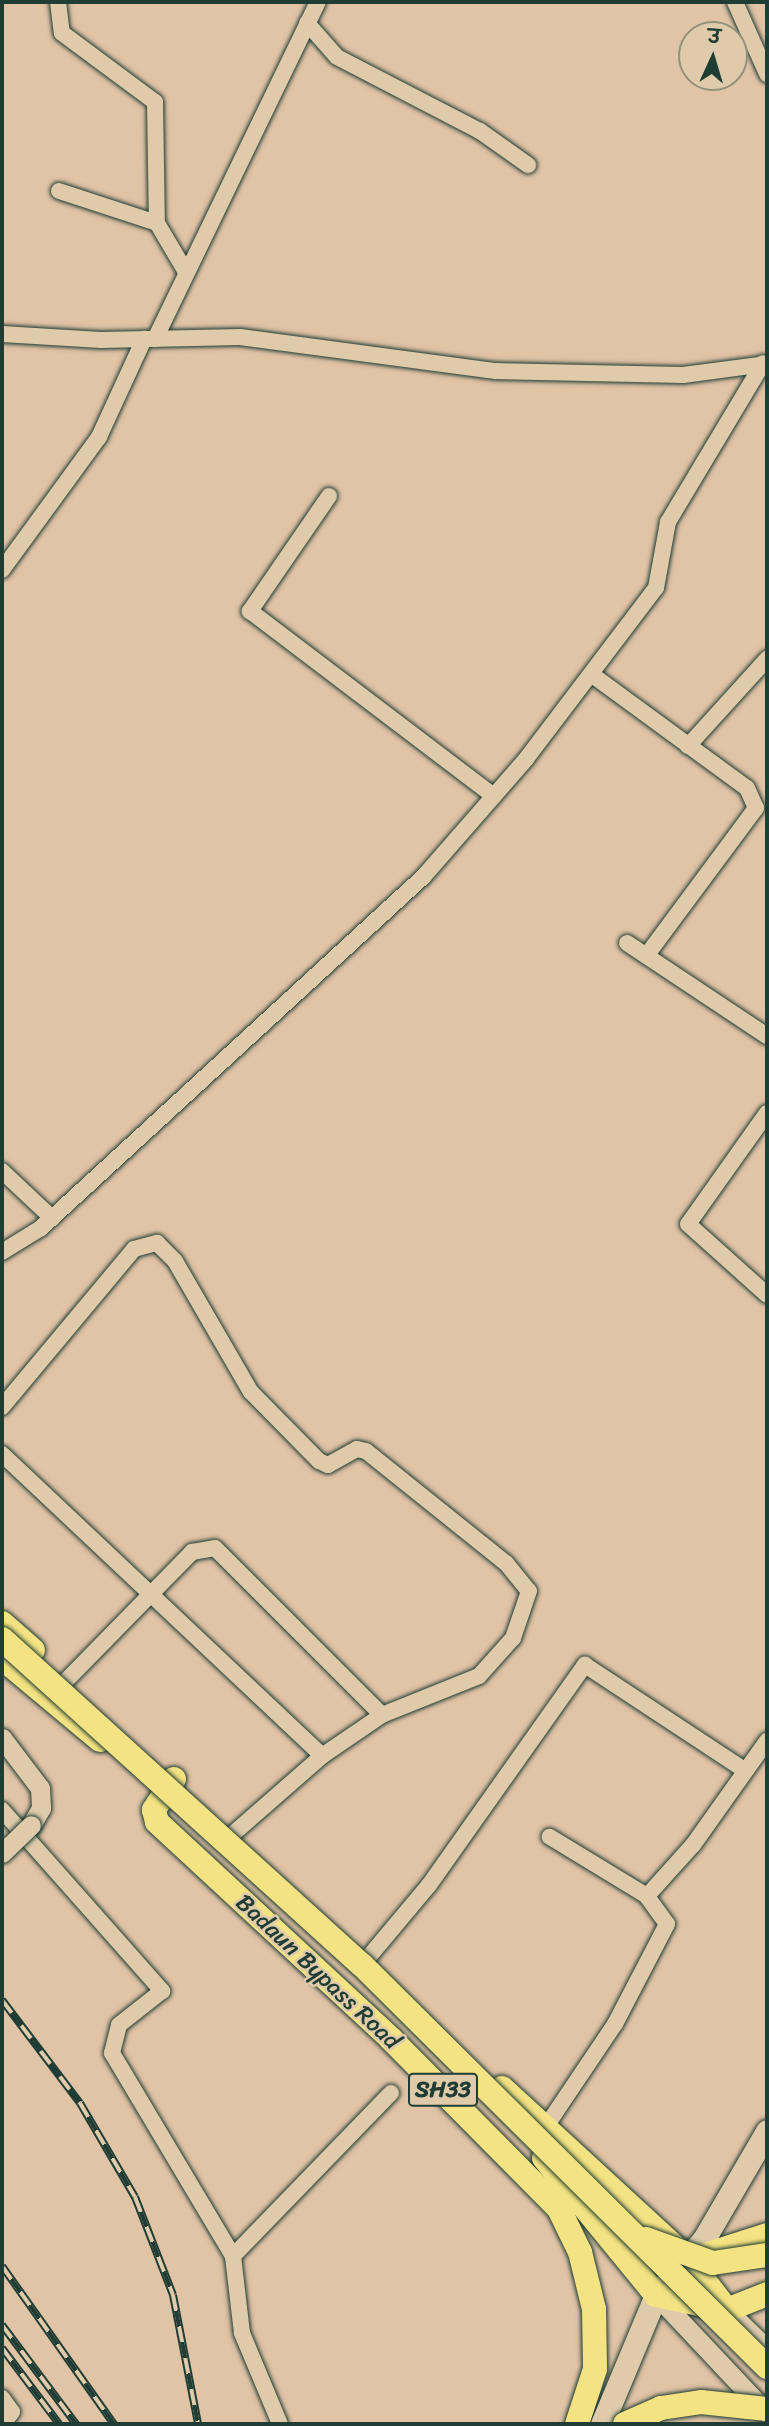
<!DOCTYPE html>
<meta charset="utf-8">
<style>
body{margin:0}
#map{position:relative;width:769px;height:2426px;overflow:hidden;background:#e1c3a6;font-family:Sriracha,"Playpen Sans Deva",sans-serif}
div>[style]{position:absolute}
.roads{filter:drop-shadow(0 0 2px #1f3d34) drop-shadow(0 0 2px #1f3d34)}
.minor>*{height:16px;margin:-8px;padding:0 8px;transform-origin:8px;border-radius:8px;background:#dfcbaa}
.tertiary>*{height:19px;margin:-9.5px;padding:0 9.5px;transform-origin:9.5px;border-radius:9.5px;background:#dfcbaa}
.secondary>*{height:23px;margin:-11.5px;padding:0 11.5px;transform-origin:11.5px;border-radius:11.5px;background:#dfcbaa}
.primary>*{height:24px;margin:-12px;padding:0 12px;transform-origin:12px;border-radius:12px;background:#f4e382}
.rail>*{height:8px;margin-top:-4px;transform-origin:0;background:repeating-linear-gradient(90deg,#dfcbaa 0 16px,#1f3d34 0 32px);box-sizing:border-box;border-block:2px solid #1f3d34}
.bridges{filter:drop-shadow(0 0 2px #1f3d34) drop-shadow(0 0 2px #1f3d34)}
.tertiary-bridge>*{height:19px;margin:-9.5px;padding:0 9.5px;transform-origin:9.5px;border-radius:9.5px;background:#dfcbaa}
.primary-bridge>*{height:24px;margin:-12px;padding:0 12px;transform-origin:12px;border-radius:12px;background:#f4e382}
span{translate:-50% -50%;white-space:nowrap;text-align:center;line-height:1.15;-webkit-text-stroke:5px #dfcbaa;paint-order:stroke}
.shield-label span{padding:2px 5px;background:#dfcbaa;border:2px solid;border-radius:5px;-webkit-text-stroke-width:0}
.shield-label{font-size:23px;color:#1f3d34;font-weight:700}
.street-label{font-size:24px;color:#1f3d34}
.frame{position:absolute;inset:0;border:4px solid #1f3d34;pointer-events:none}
.north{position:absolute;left:678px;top:21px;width:70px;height:70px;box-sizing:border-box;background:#dfcbaa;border:2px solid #92927b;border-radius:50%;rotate:4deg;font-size:19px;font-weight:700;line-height:28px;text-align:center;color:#1f3d34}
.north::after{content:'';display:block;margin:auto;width:24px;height:32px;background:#1f3d34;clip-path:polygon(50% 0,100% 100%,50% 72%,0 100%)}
</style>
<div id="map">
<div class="roads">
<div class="minor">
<i style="left:58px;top:2px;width:31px;rotate:83deg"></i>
<i style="left:62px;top:33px;width:116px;rotate:36.6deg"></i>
<i style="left:155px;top:102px;width:121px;rotate:89.1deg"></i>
<i style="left:735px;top:2px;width:79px;rotate:66deg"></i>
<i style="left:307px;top:23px;width:45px;rotate:48.6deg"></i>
<i style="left:337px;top:57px;width:161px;rotate:27.4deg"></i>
<i style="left:480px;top:131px;width:59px;rotate:35.3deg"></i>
<i style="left:59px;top:191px;width:103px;rotate:18.1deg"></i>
<i style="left:157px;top:223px;width:57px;rotate:59.4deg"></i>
<i style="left:2px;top:334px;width:99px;rotate:3.5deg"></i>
<i style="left:101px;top:340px;width:139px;rotate:-1.2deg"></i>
<i style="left:240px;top:337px;width:258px;rotate:7.6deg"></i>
<i style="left:496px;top:371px;width:187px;rotate:1.2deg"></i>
<i style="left:683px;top:375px;width:85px;rotate:-7.5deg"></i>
<i style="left:155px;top:339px;width:374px;rotate:-64.2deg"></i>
<i style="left:329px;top:496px;width:140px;rotate:124.5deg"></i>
<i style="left:250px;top:611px;width:306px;rotate:37.2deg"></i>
<i style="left:2px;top:570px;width:165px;rotate:-53.9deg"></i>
<i style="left:99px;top:437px;width:108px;rotate:-65.3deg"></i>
<i style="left:591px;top:674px;width:193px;rotate:36.2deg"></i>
<i style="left:747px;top:788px;width:22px;rotate:66deg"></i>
<i style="left:756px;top:808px;width:184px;rotate:126.6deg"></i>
<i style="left:688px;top:746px;width:118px;rotate:-47.8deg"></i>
<i style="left:627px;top:943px;width:168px;rotate:33.6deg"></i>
<i style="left:767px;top:1113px;width:136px;rotate:125.4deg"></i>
<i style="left:688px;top:1224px;width:106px;rotate:41.9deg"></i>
<i style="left:2px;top:1171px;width:69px;rotate:43.2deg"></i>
<i style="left:2px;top:1252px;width:46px;rotate:-31.6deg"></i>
<i style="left:41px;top:1228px;width:520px;rotate:-42.58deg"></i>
<i style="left:424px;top:876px;width:155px;rotate:-48.9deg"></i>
<i style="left:526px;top:759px;width:215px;rotate:-52.8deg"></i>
<i style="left:656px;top:588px;width:67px;rotate:-79.7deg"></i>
<i style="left:668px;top:522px;width:185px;rotate:-59.1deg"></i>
<i style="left:2px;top:1407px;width:206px;rotate:-50.1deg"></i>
<i style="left:134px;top:1249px;width:24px;rotate:-15deg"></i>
<i style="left:157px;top:1243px;width:25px;rotate:45deg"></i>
<i style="left:175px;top:1261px;width:151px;rotate:59.9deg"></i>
<i style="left:251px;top:1392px;width:97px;rotate:45.4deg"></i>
<i style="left:319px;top:1461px;width:10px;rotate:24deg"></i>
<i style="left:328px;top:1465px;width:33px;rotate:-29deg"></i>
<i style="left:357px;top:1449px;width:9px;rotate:13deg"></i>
<i style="left:366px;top:1451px;width:179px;rotate:38.7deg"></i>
<i style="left:506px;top:1563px;width:36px;rotate:51deg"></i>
<i style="left:529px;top:1591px;width:50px;rotate:108.8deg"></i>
<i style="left:513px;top:1638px;width:51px;rotate:131.8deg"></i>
<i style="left:479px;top:1676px;width:105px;rotate:158.1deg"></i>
<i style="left:382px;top:1715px;width:73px;rotate:145.7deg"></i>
<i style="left:322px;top:1756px;width:117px;rotate:138.8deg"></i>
<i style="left:2px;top:1454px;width:440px;rotate:43.3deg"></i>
<i style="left:53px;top:1694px;width:199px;rotate:-45.6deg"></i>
<i style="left:192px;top:1552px;width:23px;rotate:-10deg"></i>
<i style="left:215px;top:1548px;width:236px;rotate:45deg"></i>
<i style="left:2px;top:1810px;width:242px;rotate:48.5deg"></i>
<i style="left:162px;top:1991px;width:55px;rotate:141.7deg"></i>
<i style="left:119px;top:2025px;width:29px;rotate:104deg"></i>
<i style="left:112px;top:2053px;width:236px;rotate:59.2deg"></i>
<i style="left:647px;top:1896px;width:69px;rotate:-48deg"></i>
<i style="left:693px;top:1845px;width:128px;rotate:-54.6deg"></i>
<i style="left:367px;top:1959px;width:97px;rotate:-50deg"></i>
<i style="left:429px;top:1885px;width:270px;rotate:-54.7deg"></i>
<i style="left:585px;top:1665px;width:189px;rotate:33.4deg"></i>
<i style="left:545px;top:2128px;width:125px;rotate:-56.1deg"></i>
<i style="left:615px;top:2024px;width:113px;rotate:-62.5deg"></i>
<i style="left:667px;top:1924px;width:34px;rotate:-126deg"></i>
<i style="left:647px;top:1896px;width:114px;rotate:-148.7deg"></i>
<i style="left:2px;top:2398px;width:17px;rotate:54deg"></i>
<i style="left:12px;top:2412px;width:15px;rotate:127deg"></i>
<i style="left:280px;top:2424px;width:99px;rotate:-112.7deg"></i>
<i style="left:242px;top:2333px;width:78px;rotate:-96.7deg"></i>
<i style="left:233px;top:2256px;width:227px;rotate:-45.9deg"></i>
</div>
<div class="tertiary">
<i style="left:2px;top:1738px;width:63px;rotate:52.8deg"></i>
<i style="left:40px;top:1788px;width:20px;rotate:87deg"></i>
<i style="left:41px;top:1808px;width:20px;rotate:120deg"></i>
<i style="left:656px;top:2295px;width:162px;rotate:46.8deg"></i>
<i style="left:727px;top:2310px;width:56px;rotate:44.3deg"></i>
</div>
<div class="secondary">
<i style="left:602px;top:2424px;width:140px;rotate:-67.3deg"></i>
<i style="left:656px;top:2295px;width:74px;rotate:-49.4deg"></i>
<i style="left:704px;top:2239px;width:125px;rotate:-59.7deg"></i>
</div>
<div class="primary">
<i style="left:2px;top:1623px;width:41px;rotate:41.1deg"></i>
<i style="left:2px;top:1658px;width:128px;rotate:39.9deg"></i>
<i style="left:174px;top:1779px;width:37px;rotate:123deg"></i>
<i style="left:154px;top:1810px;width:12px;rotate:76deg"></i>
<i style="left:157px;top:1822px;width:319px;rotate:42.8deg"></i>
<i style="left:391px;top:2039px;width:239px;rotate:45.3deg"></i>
<i style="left:559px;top:2209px;width:48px;rotate:64deg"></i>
<i style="left:580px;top:2252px;width:59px;rotate:76.2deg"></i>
<i style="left:594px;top:2309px;width:60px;rotate:89deg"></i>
<i style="left:595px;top:2369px;width:58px;rotate:108.1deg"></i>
<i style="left:502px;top:2088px;width:253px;rotate:42.6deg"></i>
<i style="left:688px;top:2259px;width:64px;rotate:52.6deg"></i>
<i style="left:544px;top:2158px;width:177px;rotate:50.7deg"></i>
<i style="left:656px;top:2295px;width:73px;rotate:11.9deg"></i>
<i style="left:727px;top:2310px;width:43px;rotate:-21.8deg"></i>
<i style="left:702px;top:2256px;width:68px;rotate:-17.9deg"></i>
</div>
</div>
<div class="rail">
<i style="left:2px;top:2000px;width:129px;rotate:52.9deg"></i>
<i style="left:80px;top:2103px;width:109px;rotate:59.7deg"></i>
<i style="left:135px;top:2197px;width:105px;rotate:68.8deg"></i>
<i style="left:173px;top:2295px;width:131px;rotate:79deg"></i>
<i style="left:2px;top:2266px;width:194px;rotate:54.7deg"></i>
<i style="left:2px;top:2325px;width:124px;rotate:53.2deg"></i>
<i style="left:2px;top:2348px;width:95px;rotate:53.1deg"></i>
</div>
<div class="bridges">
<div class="tertiary-bridge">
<i style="left:2px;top:1853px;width:40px;rotate:-44deg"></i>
</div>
<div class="primary-bridge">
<i style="left:2px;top:1639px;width:486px;rotate:42.2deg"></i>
<i style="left:362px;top:1965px;width:571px;rotate:44.79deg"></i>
<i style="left:646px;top:2239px;width:71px;rotate:19.7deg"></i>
<i style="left:713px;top:2263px;width:55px;rotate:-8.4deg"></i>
<i style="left:625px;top:2424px;width:39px;rotate:-24deg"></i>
<i style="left:661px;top:2408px;width:40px;rotate:-8.5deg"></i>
<i style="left:701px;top:2402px;width:66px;rotate:6.1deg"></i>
</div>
</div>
<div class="shield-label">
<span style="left:443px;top:2090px">SH33</span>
</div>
<div class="street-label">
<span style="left:318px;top:1972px;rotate:43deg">Badaun Bypass Road</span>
</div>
<div class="frame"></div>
<div class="north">उ</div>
</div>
